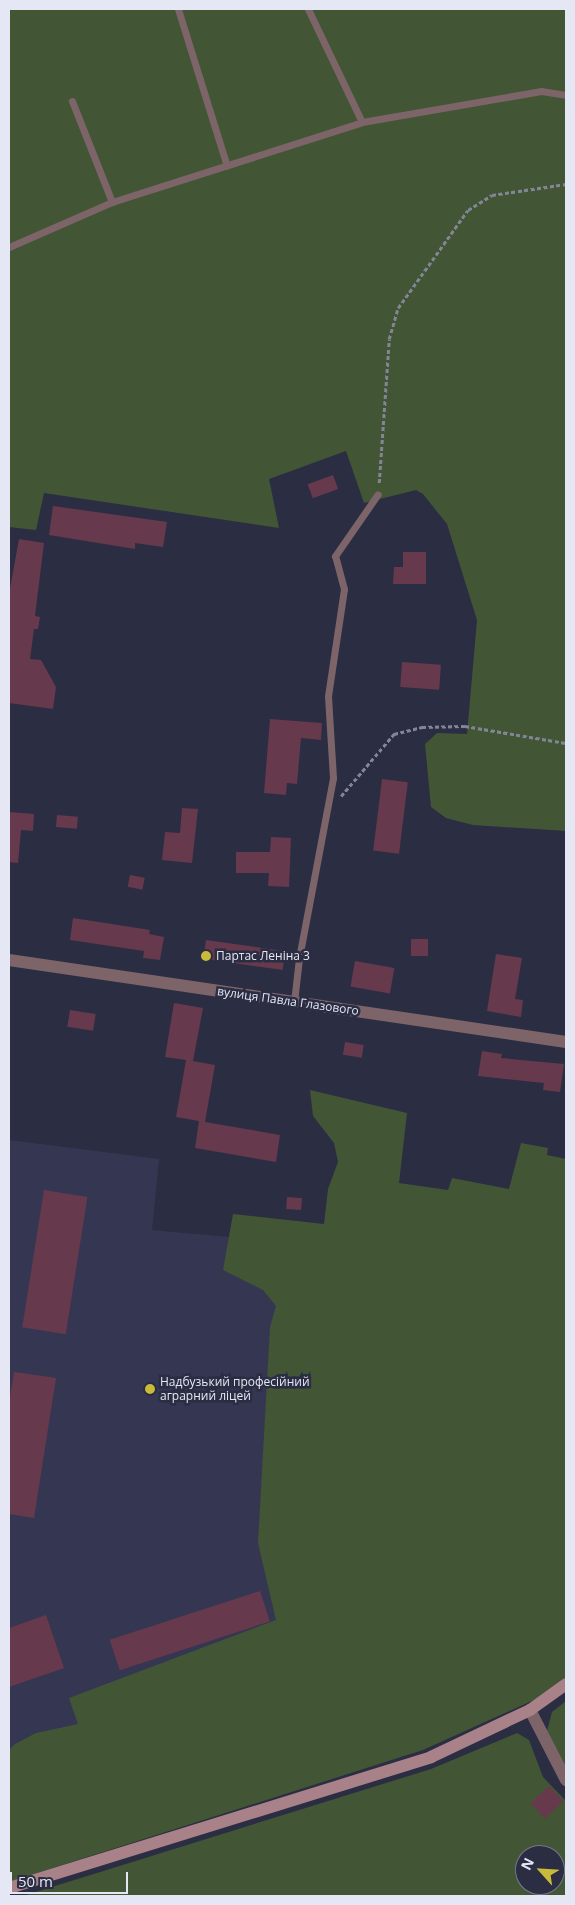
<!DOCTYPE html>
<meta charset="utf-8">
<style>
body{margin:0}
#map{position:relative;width:575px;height:1905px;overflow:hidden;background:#2b2d43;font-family:"Open Sans",sans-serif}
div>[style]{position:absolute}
.built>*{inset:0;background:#353752}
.green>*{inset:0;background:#425535}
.building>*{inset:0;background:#67394d;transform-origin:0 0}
.path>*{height:2.5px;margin-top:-1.25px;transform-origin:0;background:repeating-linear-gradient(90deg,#838597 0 4px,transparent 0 6.5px)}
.service>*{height:7px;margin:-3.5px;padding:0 3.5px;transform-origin:3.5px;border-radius:3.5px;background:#7d6468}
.minor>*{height:12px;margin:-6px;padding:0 6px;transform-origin:6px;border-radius:6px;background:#7d6468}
.secondary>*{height:12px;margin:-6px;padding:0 6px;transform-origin:6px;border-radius:6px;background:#a88288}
.dots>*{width:14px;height:14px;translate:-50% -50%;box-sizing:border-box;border:2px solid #2b2d43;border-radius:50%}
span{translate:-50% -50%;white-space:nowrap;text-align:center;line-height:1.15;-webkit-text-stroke:5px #2b2d43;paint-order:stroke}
.poi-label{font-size:12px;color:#e5e7f5}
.left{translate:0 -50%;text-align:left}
.street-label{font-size:12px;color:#e5e7f5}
.frame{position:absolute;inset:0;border:10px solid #e5e7f5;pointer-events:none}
.north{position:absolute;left:515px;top:1845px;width:50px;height:50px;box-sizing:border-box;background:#2b2d43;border:1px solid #75778a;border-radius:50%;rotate:296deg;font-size:14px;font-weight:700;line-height:20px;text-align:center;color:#e5e7f5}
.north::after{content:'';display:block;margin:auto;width:18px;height:22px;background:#caba3a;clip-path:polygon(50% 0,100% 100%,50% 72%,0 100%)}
.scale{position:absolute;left:10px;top:1872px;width:118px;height:22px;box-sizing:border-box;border:2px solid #e5e7f5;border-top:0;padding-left:6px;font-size:15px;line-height:18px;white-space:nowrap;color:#e5e7f5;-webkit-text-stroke:4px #2b2d43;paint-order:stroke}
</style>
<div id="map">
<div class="built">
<i style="clip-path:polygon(9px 1140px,159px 1159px,152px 1230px,306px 1244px,411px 1737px,9px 1858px)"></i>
</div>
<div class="green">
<i style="clip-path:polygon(9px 9px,566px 9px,566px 831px,473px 825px,446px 818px,431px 807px,425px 744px,437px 733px,467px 734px,477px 620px,447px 524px,423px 494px,416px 490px,364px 503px,346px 451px,269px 479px,279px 528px,44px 493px,36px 530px,9px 527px)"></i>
<i style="clip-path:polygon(310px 1090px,407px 1113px,399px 1183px,448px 1190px,452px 1178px,509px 1189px,521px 1143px,548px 1148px,547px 1155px,566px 1159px,566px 1677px,534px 1700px,423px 1750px,9px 1882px,9px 1750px,15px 1744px,36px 1733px,78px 1724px,69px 1698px,276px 1620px,258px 1543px,270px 1327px,276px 1306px,263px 1290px,223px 1270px,233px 1214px,324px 1224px,328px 1189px,338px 1162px,334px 1143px,313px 1116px)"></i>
<i style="clip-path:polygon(566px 1701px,566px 1770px,547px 1731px,552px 1712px)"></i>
<i style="clip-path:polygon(evenodd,517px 1733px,529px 1740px,543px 1777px,566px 1801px,566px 1896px,23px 1896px,431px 1769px,517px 1733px,525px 1855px,555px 1855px,555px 1885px,525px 1885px,525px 1855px)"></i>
</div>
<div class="building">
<i style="left:333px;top:475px;width:15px;height:27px;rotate:70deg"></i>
<i style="clip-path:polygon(53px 506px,167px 522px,163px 547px,135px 543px,135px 549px,49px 535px)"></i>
<i style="clip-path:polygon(19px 539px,44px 543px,35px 616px,40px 617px,38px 629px,34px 629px,30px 659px,41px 660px,56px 687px,53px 709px,9px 703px,9px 594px)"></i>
<i style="clip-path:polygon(403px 552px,426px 552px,426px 584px,393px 584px,394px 567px,403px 567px)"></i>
<i style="left:402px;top:662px;width:39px;height:25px;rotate:4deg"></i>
<i style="clip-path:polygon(270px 719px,322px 723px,321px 740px,301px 738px,297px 784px,287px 783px,286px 795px,264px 793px)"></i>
<i style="left:382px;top:779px;width:26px;height:72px;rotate:7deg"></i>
<i style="clip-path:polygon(182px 808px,198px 809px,192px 863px,162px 860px,165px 832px,180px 833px)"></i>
<i style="clip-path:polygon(9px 812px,34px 814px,33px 831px,21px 830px,18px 863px,9px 862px)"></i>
<i style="left:57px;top:815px;width:21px;height:12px;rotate:5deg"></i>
<i style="clip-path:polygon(271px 837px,291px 838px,289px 887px,268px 886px,269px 873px,236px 873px,236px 852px,270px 852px)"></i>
<i style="left:130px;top:875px;width:15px;height:12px;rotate:11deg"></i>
<i style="clip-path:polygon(73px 918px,150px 930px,149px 934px,164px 937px,160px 960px,143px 958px,144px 951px,70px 940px)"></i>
<i style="left:411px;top:939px;width:17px;height:17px"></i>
<i style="left:206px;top:940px;width:80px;height:19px;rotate:8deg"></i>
<i style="clip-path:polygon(496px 954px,522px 958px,515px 999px,523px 1000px,521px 1017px,487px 1011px)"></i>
<i style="left:355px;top:961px;width:40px;height:26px;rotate:10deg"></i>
<i style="clip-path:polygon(174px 1003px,203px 1008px,193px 1061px,187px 1060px,215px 1065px,205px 1122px,280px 1135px,276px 1162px,195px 1148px,199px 1121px,176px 1117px,186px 1060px,165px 1057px)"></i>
<i style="left:70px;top:1010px;width:26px;height:17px;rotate:9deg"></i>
<i style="left:345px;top:1042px;width:19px;height:13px;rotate:9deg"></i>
<i style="clip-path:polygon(482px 1051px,502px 1054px,501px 1058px,564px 1064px,560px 1092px,543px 1090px,544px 1083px,478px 1076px)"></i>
<i style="left:44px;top:1190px;width:44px;height:139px;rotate:9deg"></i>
<i style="left:287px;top:1197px;width:15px;height:12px;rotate:4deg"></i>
<i style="clip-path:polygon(14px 1372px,56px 1378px,34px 1518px,9px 1514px,9px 1403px)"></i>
<i style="left:260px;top:1591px;width:32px;height:158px;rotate:72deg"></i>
<i style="clip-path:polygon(46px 1615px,64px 1668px,9px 1687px,9px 1628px)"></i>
<i style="left:549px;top:1786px;width:21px;height:25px;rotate:47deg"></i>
</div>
<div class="path">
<i style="left:379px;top:483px;width:144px;rotate:-86deg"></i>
<i style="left:389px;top:339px;width:32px;rotate:-74deg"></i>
<i style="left:398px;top:308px;width:120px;rotate:-54.5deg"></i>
<i style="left:468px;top:210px;width:28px;rotate:-32deg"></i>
<i style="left:492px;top:195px;width:75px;rotate:-8.5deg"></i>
<i style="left:341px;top:796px;width:82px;rotate:-49.5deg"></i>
<i style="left:394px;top:734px;width:29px;rotate:-14deg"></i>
<i style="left:422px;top:727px;width:43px;rotate:-1.3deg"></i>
<i style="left:465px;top:726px;width:102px;rotate:9.6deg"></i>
</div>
<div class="service">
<i style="left:178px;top:9px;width:164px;rotate:72.7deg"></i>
<i style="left:308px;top:9px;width:125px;rotate:64.5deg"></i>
<i style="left:72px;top:101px;width:109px;rotate:68.4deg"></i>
<i style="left:9px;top:247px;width:112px;rotate:-23.6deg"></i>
<i style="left:112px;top:202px;width:262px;rotate:-17.7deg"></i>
<i style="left:362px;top:122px;width:182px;rotate:-9.8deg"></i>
<i style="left:541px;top:91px;width:25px;rotate:9deg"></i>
<i style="left:294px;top:1002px;width:44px;rotate:-83.5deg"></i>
<i style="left:299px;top:958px;width:183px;rotate:-79.3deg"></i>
<i style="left:333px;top:778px;width:82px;rotate:-93.5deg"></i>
<i style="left:328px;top:696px;width:108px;rotate:-81.5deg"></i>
<i style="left:344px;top:589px;width:34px;rotate:-105deg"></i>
<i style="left:335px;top:556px;width:75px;rotate:-55.3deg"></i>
</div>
<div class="minor">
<i style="left:9px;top:960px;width:563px;rotate:8.37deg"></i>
<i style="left:530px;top:1710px;width:79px;rotate:62.8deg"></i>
</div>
<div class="secondary">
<i style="left:9px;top:1888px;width:442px;rotate:-17.2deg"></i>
<i style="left:431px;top:1757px;width:110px;rotate:-25.4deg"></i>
<i style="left:530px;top:1710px;width:44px;rotate:-35.8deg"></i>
</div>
<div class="dots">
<i style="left:206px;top:956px;background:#caba3a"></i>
<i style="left:150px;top:1389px;background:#caba3a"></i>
</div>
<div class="poi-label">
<span class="left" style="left:216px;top:956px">Партас Леніна 3</span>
<span class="left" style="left:160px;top:1389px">Надбузький професійний<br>аграрний ліцей</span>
</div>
<div class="street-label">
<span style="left:288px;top:1001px;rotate:8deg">вулиця Павла Глазового</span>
</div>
<div class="frame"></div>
<div class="north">N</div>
<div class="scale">50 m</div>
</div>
